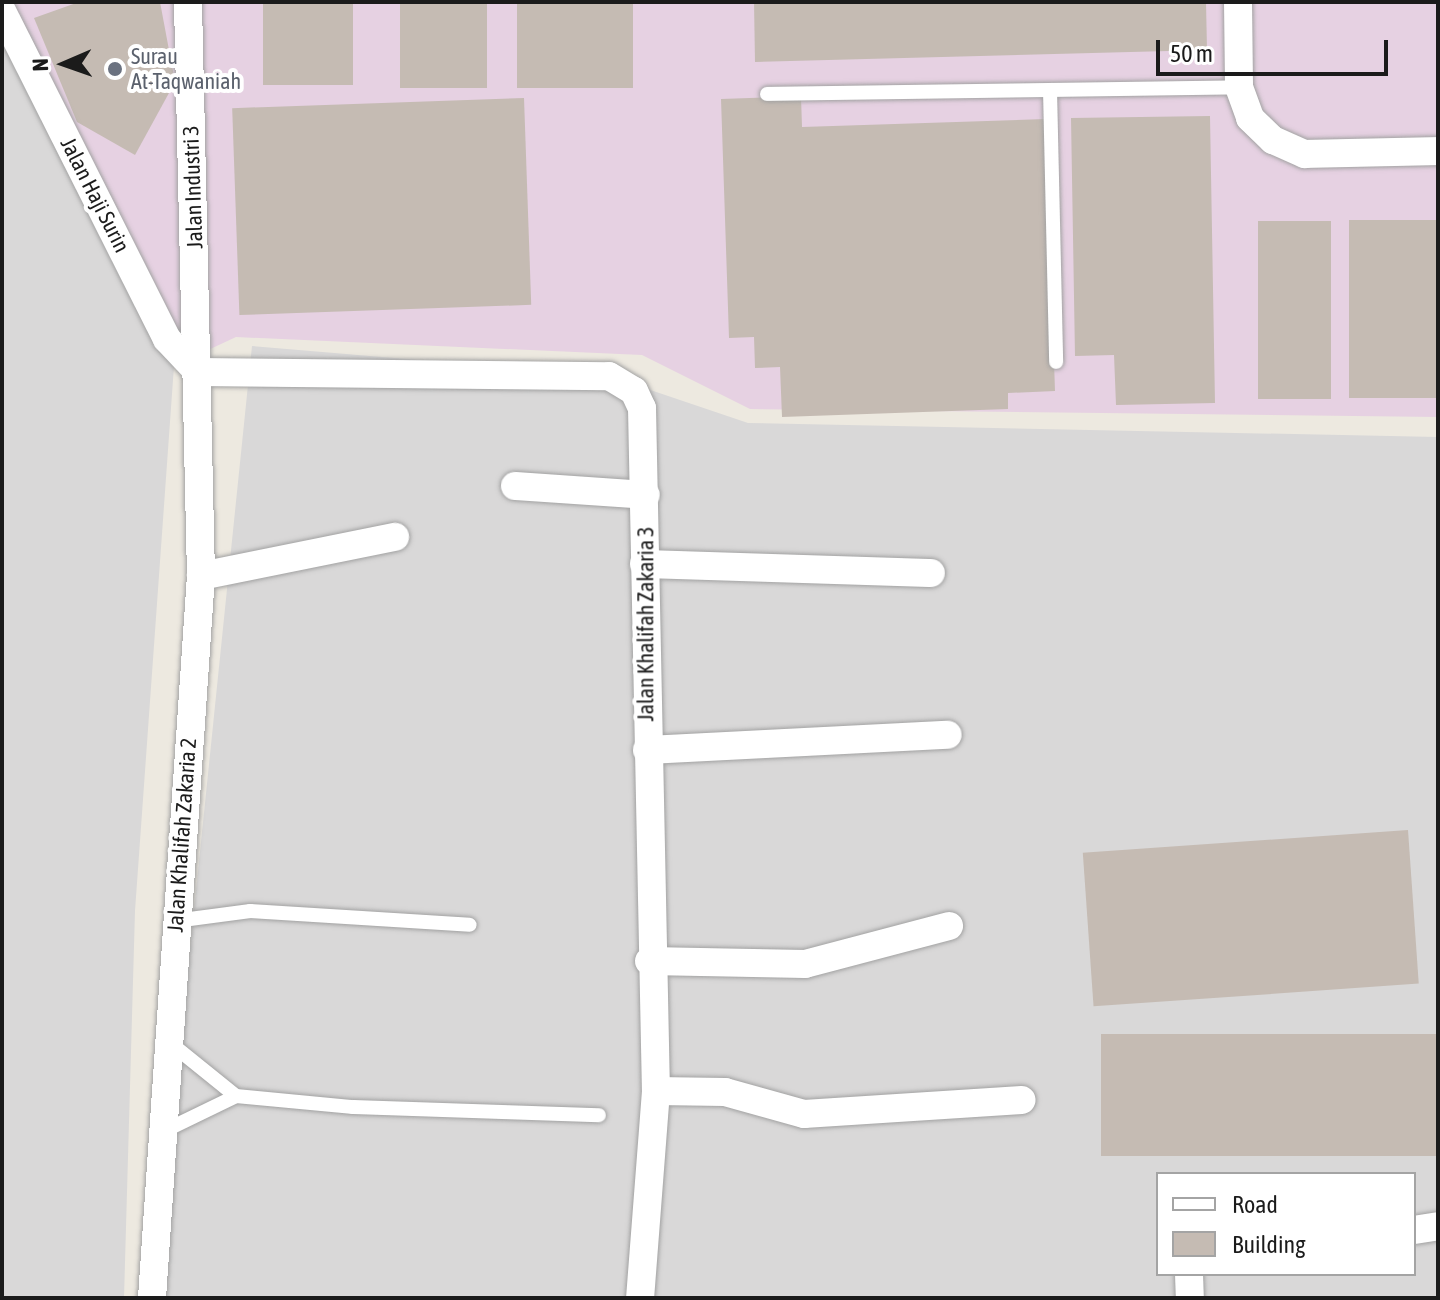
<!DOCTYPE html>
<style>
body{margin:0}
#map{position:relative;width:1440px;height:1300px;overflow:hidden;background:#ede9e0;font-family:"Asap Condensed",sans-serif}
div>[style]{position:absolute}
.residential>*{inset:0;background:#d9d8d8}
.industrial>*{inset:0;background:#e6d1e2}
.building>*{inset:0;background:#c5bbb3;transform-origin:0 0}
.roads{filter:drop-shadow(0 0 2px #a2a2a2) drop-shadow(0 0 2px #a2a2a2)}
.lane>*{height:14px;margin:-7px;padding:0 7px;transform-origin:7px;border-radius:7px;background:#fff}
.street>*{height:28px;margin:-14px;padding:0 14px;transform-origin:14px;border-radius:14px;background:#fff}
.dots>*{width:22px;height:22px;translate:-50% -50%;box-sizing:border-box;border:4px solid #fff;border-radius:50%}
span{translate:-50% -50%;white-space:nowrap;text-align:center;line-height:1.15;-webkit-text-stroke:8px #fff;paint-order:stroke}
.worship-label{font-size:22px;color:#5b616d}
.left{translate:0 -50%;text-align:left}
.street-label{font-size:22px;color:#1b1b1b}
.frame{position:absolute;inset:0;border:4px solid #1b1b1b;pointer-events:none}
.legend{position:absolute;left:1156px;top:1172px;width:260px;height:104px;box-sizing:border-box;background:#fff;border:2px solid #a4a4a4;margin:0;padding:10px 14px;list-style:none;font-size:24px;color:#1b1b1b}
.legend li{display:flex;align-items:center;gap:16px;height:40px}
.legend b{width:40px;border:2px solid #a4a4a4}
.north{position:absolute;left:24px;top:24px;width:80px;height:80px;-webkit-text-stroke:6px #fff;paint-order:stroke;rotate:268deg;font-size:22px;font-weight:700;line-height:32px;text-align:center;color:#1b1b1b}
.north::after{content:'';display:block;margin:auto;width:28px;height:36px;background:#1b1b1b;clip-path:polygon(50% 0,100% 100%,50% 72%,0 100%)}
.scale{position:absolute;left:1156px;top:40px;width:232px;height:36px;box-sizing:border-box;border:4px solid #1b1b1b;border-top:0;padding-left:10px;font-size:24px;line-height:28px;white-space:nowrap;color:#1b1b1b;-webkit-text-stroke:6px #fff;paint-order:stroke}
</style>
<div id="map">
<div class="residential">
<i style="clip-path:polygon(2px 2px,174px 366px,135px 911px,124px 1298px,2px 1298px)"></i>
<i style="clip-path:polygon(evenodd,252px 346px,609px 376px,748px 423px,1438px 437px,1438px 1298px,163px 1298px,171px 1134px,252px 346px,1158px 1174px,1414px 1174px,1414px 1274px,1158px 1274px,1158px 1174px)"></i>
</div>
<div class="industrial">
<i style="clip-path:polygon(9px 2px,1438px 2px,1438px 417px,750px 409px,642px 355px,236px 337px,174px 366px)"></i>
</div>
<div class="building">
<i style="clip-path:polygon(79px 2px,160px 2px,175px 82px,135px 155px,77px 122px,34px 18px)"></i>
<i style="left:263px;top:2px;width:90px;height:83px"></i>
<i style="left:400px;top:2px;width:87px;height:86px"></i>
<i style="left:517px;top:2px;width:116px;height:86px"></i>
<i style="clip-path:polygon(754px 2px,1206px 2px,1207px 50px,755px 62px)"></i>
<i style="clip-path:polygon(801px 96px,802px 127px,1046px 119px,1055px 391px,1008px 393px,1008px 409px,782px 417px,780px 367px,755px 368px,754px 337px,729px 338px,721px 99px)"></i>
<i style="left:524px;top:98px;width:207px;height:292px;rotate:88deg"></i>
<i style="clip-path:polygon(1210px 116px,1215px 403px,1116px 405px,1114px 355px,1075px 356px,1071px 118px)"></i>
<i style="left:1349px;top:220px;width:89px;height:178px"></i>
<i style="left:1258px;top:221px;width:73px;height:178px"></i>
<i style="left:1408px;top:830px;width:154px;height:326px;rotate:86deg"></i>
<i style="left:1438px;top:1034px;width:122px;height:337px;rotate:90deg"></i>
</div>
<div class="roads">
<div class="lane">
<i style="left:1050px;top:90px;width:272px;rotate:88.7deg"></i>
<i style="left:767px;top:94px;width:472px;rotate:-0.8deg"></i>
<i style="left:175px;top:921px;width:76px;rotate:-7.6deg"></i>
<i style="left:250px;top:911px;width:220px;rotate:3.6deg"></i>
<i style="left:169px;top:1042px;width:86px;rotate:38.9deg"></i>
<i style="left:236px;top:1096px;width:118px;rotate:5.4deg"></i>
<i style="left:353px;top:1107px;width:246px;rotate:1.9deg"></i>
<i style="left:162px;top:1132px;width:82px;rotate:-25.9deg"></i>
</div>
<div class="street">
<i style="left:1238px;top:2px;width:85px;rotate:89.3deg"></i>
<i style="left:1239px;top:87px;width:33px;rotate:70deg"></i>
<i style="left:1250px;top:118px;width:32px;rotate:44deg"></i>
<i style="left:1273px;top:140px;width:35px;rotate:24deg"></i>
<i style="left:1305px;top:154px;width:133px;rotate:-1.3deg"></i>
<i style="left:2px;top:11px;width:367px;rotate:63.3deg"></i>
<i style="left:167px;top:339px;width:45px;rotate:46.8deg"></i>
<i style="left:198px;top:372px;width:411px;rotate:0.6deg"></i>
<i style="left:609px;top:376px;width:29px;rotate:31deg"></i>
<i style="left:634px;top:391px;width:19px;rotate:65deg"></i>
<i style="left:642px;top:408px;width:683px;rotate:88.83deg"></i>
<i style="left:656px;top:1091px;width:208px;rotate:94.4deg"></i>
<i style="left:515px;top:486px;width:131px;rotate:3.9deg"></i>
<i style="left:644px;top:564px;width:287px;rotate:1.8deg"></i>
<i style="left:201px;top:576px;width:198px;rotate:-11.4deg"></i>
<i style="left:647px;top:750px;width:301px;rotate:-2.9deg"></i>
<i style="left:649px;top:961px;width:156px;rotate:1.1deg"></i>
<i style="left:805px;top:964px;width:149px;rotate:-14.8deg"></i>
<i style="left:656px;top:1091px;width:69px;rotate:0.8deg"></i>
<i style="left:725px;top:1092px;width:82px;rotate:15.6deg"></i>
<i style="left:804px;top:1114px;width:218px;rotate:-3.7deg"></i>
<i style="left:1414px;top:1230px;width:24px;rotate:-9deg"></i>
<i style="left:1189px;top:1274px;width:24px;rotate:88deg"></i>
<i style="left:152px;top:1298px;width:724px;rotate:-86.12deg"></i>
<i style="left:201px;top:576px;width:574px;rotate:-91.3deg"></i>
</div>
</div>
<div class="dots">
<i style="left:115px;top:69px;background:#6b7280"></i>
</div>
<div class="worship-label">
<span class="left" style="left:131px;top:69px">Surau<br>At-Taqwaniah</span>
</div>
<div class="street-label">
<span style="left:193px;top:187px;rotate:-92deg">Jalan Industri 3</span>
<span style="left:95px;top:195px;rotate:63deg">Jalan Haji Surin</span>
<span style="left:646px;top:624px;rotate:-90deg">Jalan Khalifah Zakaria 3</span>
<span style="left:182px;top:835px;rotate:-86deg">Jalan Khalifah Zakaria 2</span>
</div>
<div class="frame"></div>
<ul class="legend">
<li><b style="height:10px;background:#fff"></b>Road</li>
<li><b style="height:22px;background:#c5bbb3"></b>Building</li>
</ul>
<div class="north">N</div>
<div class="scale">50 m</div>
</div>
